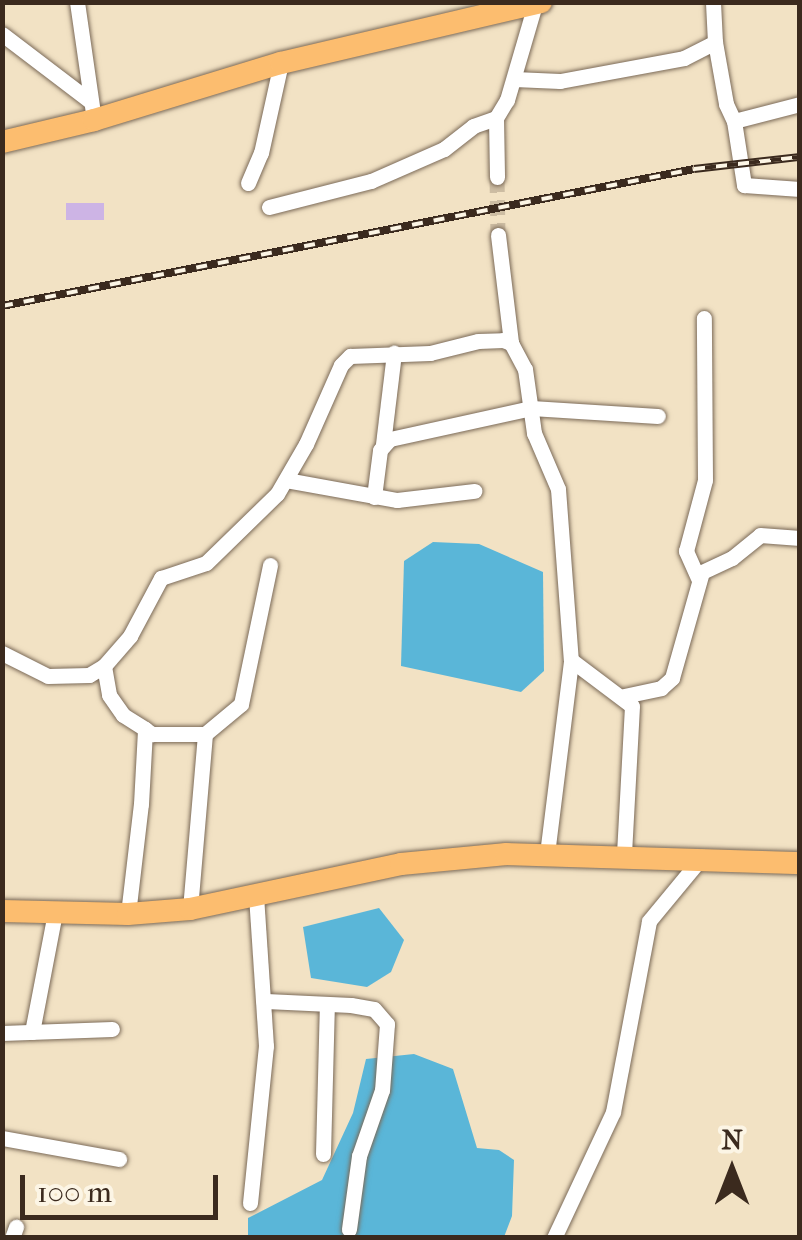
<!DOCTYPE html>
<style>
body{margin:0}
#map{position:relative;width:802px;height:1240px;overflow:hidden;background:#f2e2c4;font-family:"IM FELL French Canon",serif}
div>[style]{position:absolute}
.water>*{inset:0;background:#5ab6d8}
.building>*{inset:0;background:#cdb4e5;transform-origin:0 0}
.minor-tunnel>*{height:15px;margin-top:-7.5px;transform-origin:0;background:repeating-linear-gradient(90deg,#cdbda3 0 15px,transparent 0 23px)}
.roads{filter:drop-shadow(0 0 2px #7b6a58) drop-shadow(0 0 2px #7b6a58)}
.minor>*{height:15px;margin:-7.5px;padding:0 7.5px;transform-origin:7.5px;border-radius:7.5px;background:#fff}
.primary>*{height:22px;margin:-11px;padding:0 11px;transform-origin:11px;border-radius:11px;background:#fcbd6f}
.rail>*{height:8px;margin-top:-4px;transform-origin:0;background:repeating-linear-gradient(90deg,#fcf5e5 0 11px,#3b2a1e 0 22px);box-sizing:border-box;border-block:2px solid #3b2a1e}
span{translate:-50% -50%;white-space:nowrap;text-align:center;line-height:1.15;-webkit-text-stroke:8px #fcf5e5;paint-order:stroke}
.frame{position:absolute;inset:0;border:5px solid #3b2a1e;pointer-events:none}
.north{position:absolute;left:682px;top:1120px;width:100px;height:100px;-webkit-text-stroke:8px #fcf5e5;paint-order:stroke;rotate:0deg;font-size:28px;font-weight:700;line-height:40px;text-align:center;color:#3b2a1e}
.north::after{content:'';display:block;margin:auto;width:35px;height:45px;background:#3b2a1e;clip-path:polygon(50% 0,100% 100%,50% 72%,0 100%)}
.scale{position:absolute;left:20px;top:1175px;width:198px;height:45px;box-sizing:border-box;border:5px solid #3b2a1e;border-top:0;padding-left:12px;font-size:30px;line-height:35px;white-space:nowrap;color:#3b2a1e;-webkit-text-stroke:8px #fcf5e5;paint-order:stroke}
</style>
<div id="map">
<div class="water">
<i style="clip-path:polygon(433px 542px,479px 544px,543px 572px,544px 671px,521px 692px,401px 666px,404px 561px)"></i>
<i style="clip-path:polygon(379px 908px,404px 940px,391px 972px,367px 987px,311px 978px,303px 927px)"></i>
<i style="clip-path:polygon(414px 1054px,453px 1069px,477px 1148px,499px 1150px,514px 1160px,512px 1216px,504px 1237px,248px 1238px,248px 1218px,322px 1180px,353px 1113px,366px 1059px)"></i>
</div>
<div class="building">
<i style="left:66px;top:203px;width:38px;height:17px"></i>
</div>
<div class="minor-tunnel">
<i style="left:497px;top:177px;width:58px;rotate:89deg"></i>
</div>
<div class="roads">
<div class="minor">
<i style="left:77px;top:2px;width:119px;rotate:81.8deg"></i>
<i style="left:2px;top:34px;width:111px;rotate:37.3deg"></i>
<i style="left:715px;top:42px;width:63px;rotate:79.9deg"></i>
<i style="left:726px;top:104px;width:19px;rotate:65deg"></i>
<i style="left:514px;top:79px;width:46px;rotate:2.5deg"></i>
<i style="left:560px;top:81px;width:126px;rotate:-10.5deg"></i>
<i style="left:684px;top:58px;width:35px;rotate:-27deg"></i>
<i style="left:715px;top:42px;width:40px;rotate:-92.9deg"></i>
<i style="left:800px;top:104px;width:68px;rotate:165.6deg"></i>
<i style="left:734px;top:121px;width:65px;rotate:81.1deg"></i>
<i style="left:744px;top:185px;width:56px;rotate:4.1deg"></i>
<i style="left:496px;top:118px;width:59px;rotate:89deg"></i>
<i style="left:248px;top:183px;width:33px;rotate:-67deg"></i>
<i style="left:261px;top:153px;width:92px;rotate:-77.5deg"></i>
<i style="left:269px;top:207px;width:105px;rotate:-14.3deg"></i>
<i style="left:371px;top:181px;width:80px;rotate:-23.7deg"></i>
<i style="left:444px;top:149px;width:37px;rotate:-38deg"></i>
<i style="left:473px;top:126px;width:24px;rotate:-19deg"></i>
<i style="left:496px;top:118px;width:21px;rotate:-59deg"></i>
<i style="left:507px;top:100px;width:100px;rotate:-73.7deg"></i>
<i style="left:498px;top:235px;width:109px;rotate:83.1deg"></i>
<i style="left:383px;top:444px;width:92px;rotate:-83.1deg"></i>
<i style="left:286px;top:480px;width:113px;rotate:10.2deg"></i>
<i style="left:397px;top:500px;width:78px;rotate:-6.7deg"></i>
<i style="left:374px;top:497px;width:47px;rotate:-82.7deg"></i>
<i style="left:380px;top:450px;width:15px;rotate:-48deg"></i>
<i style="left:390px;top:439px;width:144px;rotate:-12.4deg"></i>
<i style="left:531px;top:408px;width:127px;rotate:3.6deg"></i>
<i style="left:698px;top:578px;width:30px;rotate:-114deg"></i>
<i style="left:686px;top:551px;width:73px;rotate:-75deg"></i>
<i style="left:705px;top:480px;width:162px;rotate:-90.4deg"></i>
<i style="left:2px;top:653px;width:51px;rotate:26.6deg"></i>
<i style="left:48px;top:676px;width:41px;rotate:-1.4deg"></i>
<i style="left:89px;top:675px;width:17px;rotate:-31deg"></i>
<i style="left:104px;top:666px;width:40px;rotate:-49deg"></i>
<i style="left:130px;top:636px;width:66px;rotate:-61.9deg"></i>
<i style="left:161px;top:578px;width:47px;rotate:-18.4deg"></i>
<i style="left:206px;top:563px;width:99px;rotate:-44.2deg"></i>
<i style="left:277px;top:494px;width:58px;rotate:-59.9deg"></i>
<i style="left:306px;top:444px;width:86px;rotate:-66.1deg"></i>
<i style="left:341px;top:365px;width:13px;rotate:-45deg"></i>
<i style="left:350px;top:356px;width:80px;rotate:-2.1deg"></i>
<i style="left:430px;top:353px;width:49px;rotate:-14deg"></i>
<i style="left:478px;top:341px;width:25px;rotate:-2deg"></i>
<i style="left:503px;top:340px;width:9px;rotate:21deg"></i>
<i style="left:511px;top:343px;width:30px;rotate:62deg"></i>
<i style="left:525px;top:369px;width:65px;rotate:82deg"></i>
<i style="left:534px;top:433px;width:61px;rotate:66.8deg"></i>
<i style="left:558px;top:489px;width:171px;rotate:85.7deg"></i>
<i style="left:571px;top:660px;width:76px;rotate:37deg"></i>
<i style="left:632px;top:706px;width:148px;rotate:93.1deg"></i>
<i style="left:104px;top:666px;width:29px;rotate:80deg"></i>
<i style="left:109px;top:695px;width:24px;rotate:55deg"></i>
<i style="left:123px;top:715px;width:26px;rotate:32deg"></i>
<i style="left:145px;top:729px;width:9px;rotate:36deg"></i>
<i style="left:152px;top:734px;width:53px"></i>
<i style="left:624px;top:696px;width:38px;rotate:-12deg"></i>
<i style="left:661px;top:688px;width:15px;rotate:-42deg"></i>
<i style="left:672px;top:678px;width:110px;rotate:-74.2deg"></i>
<i style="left:702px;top:572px;width:33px;rotate:-25deg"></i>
<i style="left:732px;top:558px;width:36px;rotate:-39deg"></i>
<i style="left:760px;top:535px;width:40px;rotate:4.3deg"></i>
<i style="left:547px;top:854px;width:195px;rotate:-82.9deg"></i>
<i style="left:190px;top:909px;width:176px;rotate:-85.1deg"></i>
<i style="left:205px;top:734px;width:47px;rotate:-39.8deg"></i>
<i style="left:241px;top:704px;width:142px;rotate:-78.2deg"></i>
<i style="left:128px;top:914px;width:111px;rotate:-83.3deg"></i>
<i style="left:141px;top:804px;width:75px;rotate:-86.9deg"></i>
<i style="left:266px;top:1001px;width:85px;rotate:2.7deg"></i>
<i style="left:351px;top:1005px;width:23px;rotate:10deg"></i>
<i style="left:374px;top:1009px;width:20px;rotate:49deg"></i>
<i style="left:387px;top:1024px;width:66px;rotate:94.3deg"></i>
<i style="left:382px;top:1090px;width:70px;rotate:109.2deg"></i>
<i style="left:359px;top:1156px;width:74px;rotate:97.8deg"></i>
<i style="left:32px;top:1032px;width:121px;rotate:-79.1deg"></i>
<i style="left:2px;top:1033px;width:110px;rotate:-2.1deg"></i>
<i style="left:2px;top:1138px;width:119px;rotate:10.2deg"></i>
<i style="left:323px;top:1154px;width:150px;rotate:-88.5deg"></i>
<i style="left:250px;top:1203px;width:158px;rotate:-84.2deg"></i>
<i style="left:266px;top:1046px;width:149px;rotate:-93.8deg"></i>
<i style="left:12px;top:1238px;width:12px;rotate:-70deg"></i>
<i style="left:554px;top:1238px;width:139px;rotate:-64.9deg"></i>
<i style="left:613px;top:1112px;width:194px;rotate:-79.3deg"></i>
<i style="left:649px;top:921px;width:83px;rotate:-50.4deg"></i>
</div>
<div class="primary">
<i style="left:2px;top:142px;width:95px;rotate:-13.4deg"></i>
<i style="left:94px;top:120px;width:195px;rotate:-17deg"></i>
<i style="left:281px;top:63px;width:267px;rotate:-13.2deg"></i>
<i style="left:2px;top:911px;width:126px;rotate:1.4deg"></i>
<i style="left:128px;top:914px;width:62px;rotate:-4.6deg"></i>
<i style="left:190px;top:909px;width:216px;rotate:-12deg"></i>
<i style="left:401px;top:864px;width:106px;rotate:-5.4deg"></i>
<i style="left:507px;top:854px;width:293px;rotate:1.8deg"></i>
</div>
</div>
<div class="rail">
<i style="left:2px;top:306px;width:705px;rotate:-11.2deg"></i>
<i style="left:694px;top:169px;width:107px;rotate:-6.5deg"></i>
</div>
<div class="frame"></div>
<div class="north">N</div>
<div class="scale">100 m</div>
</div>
